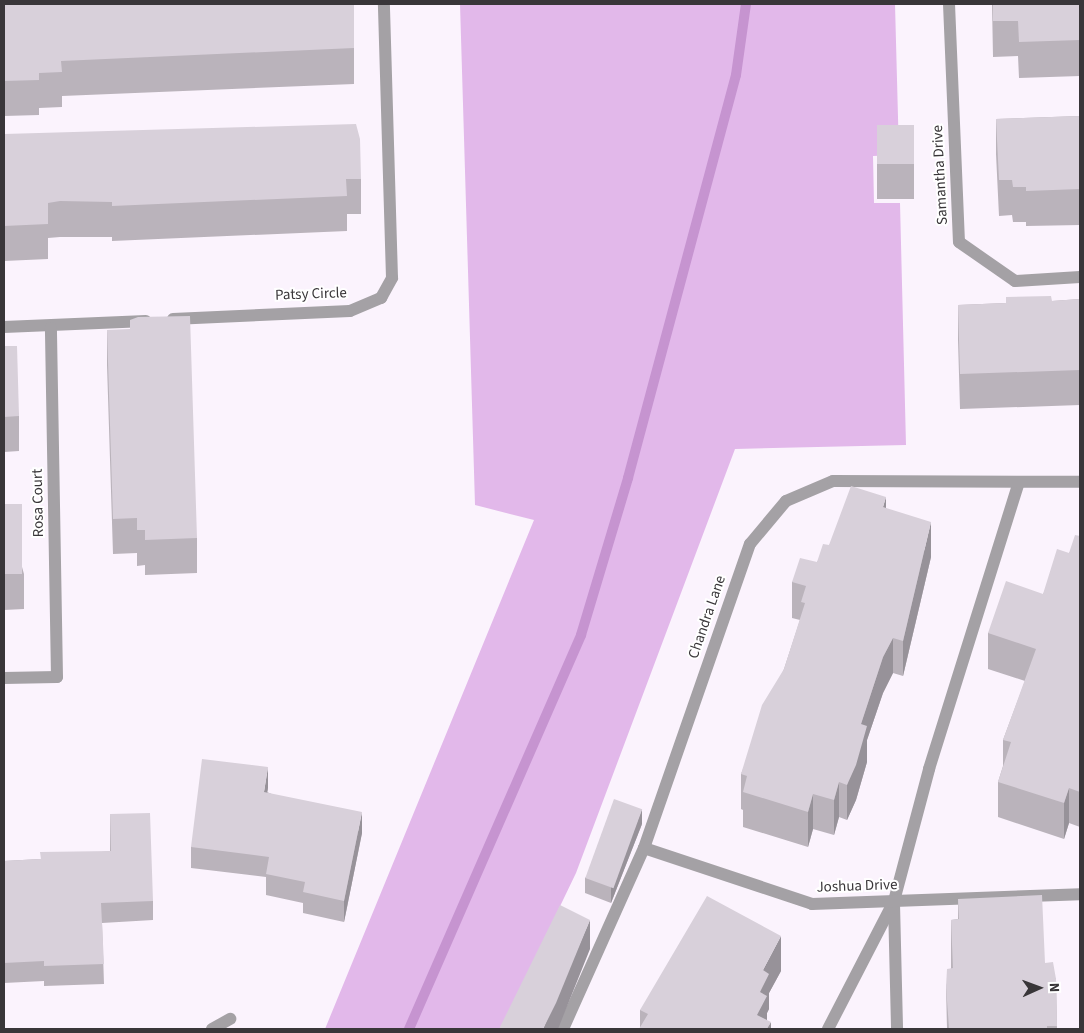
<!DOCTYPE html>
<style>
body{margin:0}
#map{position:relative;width:1084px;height:1033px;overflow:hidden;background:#fbf3fd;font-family:"Source Sans 3",sans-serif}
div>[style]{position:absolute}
.green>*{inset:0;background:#e2b8ea}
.stream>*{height:10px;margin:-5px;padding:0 5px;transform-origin:5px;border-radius:5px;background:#c694d0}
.service>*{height:12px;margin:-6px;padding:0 6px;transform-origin:6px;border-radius:6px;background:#a4a1a5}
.minor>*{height:12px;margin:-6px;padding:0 6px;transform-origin:6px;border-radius:6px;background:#a4a1a5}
.wall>*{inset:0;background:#bab3bb;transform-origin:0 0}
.shaded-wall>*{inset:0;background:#979299}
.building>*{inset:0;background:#d8d0da;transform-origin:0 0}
span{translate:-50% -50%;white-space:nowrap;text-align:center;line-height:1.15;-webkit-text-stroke:4px #fff;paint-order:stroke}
.street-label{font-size:15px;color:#393639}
.frame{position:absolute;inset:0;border:5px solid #393639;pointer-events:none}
.north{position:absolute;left:1014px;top:963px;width:50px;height:50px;-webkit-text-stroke:4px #fff;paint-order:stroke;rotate:88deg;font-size:14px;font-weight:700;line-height:20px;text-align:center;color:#393639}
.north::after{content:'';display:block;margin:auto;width:18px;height:22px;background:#393639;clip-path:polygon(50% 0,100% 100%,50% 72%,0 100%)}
</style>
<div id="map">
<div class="green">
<i style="clip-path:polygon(460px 4px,895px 4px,899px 155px,873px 156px,874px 203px,900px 203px,906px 445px,735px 449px,576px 873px,501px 1029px,325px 1029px,534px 520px,475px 505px)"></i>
</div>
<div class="stream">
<i style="left:409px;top:1029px;width:430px;rotate:-66.4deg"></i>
<i style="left:581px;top:635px;width:164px;rotate:-73.3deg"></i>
<i style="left:628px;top:478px;width:417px;rotate:-75deg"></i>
<i style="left:736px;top:75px;width:72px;rotate:-82deg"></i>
</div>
<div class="service">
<i style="left:894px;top:904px;width:125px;rotate:88.6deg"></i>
<i style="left:828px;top:1029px;width:144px;rotate:-62.7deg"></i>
<i style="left:894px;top:901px;width:137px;rotate:-75.1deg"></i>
<i style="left:929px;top:769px;width:298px;rotate:-72.6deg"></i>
</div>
<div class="minor">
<i style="left:949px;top:4px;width:238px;rotate:87.6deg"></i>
<i style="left:959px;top:242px;width:68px;rotate:34.9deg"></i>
<i style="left:1015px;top:281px;width:65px;rotate:-3.5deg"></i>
<i style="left:173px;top:319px;width:177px;rotate:-2.6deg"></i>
<i style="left:350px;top:311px;width:34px;rotate:-23deg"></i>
<i style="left:381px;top:298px;width:23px;rotate:-61deg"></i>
<i style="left:392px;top:278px;width:274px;rotate:-91.7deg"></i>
<i style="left:4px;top:327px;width:142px;rotate:-2.4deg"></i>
<i style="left:4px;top:678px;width:53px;rotate:-1.1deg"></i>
<i style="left:57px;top:677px;width:349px;rotate:-91deg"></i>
<i style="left:644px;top:848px;width:177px;rotate:18.4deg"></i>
<i style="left:812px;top:904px;width:268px;rotate:-2.1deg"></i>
<i style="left:212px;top:1029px;width:21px;rotate:-29deg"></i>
<i style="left:563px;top:1029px;width:198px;rotate:-65.9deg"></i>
<i style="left:644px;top:848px;width:322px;rotate:-70.8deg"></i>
<i style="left:750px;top:544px;width:56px;rotate:-50.1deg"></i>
<i style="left:786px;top:501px;width:51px;rotate:-23.1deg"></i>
<i style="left:833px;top:481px;width:247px;rotate:0.2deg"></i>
</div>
<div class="wall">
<i style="clip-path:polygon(4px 4px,354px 4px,354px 84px,62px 96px,62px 107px,39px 108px,39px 115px,4px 116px)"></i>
<i style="clip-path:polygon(992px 4px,1080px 4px,1080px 76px,1019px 78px,1018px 56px,993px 57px)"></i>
<i style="clip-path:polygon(1080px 116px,1080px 225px,1026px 226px,1026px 222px,1013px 222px,1012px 215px,999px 216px,996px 154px,996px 119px)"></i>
<i style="left:877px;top:125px;width:37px;height:74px"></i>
<i style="clip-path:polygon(4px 134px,361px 179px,361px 214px,347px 214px,347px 231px,112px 241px,112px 237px,60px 237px,48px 238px,48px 259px,4px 261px)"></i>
<i style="clip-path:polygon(1080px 299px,1080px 405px,960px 409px,958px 340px,958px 305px,1052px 301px)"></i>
<i style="clip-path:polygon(107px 330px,197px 538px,197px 573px,145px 575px,145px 565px,137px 566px,137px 553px,113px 554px,107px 365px)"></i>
<i style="clip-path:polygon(4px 346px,19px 416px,19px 451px,4px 452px)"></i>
<i style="clip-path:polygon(4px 504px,24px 574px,24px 609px,4px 610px)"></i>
<i style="clip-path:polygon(886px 508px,931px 557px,903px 676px,893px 673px,883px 693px,867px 740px,867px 762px,856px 800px,847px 820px,839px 817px,834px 835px,813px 829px,808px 847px,743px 827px,743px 810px,741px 809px,741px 774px,784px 669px,800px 620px,792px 618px,792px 582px,817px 562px,829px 545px)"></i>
<i style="clip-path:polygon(1080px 536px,1080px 827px,1069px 823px,1064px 839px,998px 817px,998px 782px,1003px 766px,1003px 740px,1025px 681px,988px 669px,988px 633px,1043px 594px)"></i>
<i style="clip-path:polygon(268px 788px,267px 792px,362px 833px,344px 922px,303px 913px,303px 903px,266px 895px,266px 877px,191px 868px,191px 847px)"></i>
<i style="clip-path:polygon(110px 814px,153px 901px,153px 920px,102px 923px,104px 984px,44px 986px,44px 981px,4px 983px,4px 861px,40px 859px,110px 851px)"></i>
<i style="clip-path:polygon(642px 824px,611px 903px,585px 893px,585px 878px)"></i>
<i style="clip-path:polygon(958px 899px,1045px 963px,1056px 979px,1057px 1029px,947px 1029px,946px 987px,951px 968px,951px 920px,958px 919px)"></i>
<i style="clip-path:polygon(781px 971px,769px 993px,769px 1009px,767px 1013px,767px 1021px,771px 1029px,640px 1027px,640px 1010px)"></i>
</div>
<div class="shaded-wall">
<i style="clip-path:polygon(886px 497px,886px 532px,883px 507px)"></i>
<i style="clip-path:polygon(931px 522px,931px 557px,903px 676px,903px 641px)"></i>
<i style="clip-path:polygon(893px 638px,893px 673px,883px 693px,867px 740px,867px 762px,856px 800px,847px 820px,847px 785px,861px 724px,883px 657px)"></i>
<i style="clip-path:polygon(268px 767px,268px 788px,264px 813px,264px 792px)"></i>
<i style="clip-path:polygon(839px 782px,839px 817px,834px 835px,834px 800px)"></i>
<i style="clip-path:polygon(1069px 788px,1069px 823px,1064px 839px,1064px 803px)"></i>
<i style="clip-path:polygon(813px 794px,813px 829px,808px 847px,808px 812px)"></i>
<i style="clip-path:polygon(642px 809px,642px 824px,611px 903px,611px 888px)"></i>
<i style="clip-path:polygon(362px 812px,362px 833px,344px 922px,344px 901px)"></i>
<i style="clip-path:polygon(590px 920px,590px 949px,558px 1029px,543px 1029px)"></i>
<i style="clip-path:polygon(781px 936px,781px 971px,769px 993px,769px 1009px,767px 1013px,767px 1028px,771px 1022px,771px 1029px,757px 1029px,757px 1015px,763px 970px)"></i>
</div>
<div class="building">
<i style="clip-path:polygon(4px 4px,354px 4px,354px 48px,61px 61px,62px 72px,39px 73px,39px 80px,4px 81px)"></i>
<i style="clip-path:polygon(993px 4px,1080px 4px,1080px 40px,1019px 42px,1018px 21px,993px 21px)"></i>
<i style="clip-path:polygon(1080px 116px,1080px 189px,1026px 191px,1026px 187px,1013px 187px,1012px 180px,999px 180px,996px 119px)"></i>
<i style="clip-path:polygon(356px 124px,360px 139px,361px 179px,346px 179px,347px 196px,112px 206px,112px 202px,60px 201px,48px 203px,48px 224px,4px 226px,4px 134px)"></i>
<i style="left:877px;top:125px;width:37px;height:39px"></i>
<i style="clip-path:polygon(1051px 296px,1052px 301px,1080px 299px,1080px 370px,960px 374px,958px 305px,1006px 303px,1006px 297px)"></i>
<i style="clip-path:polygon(190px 316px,197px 538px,145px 540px,145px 530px,137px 530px,137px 518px,113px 519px,107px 330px,130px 329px,130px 320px,138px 317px)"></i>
<i style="clip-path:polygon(4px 346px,17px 346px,19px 416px,4px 417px)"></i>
<i style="clip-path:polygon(851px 486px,886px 497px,883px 507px,931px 522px,903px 641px,893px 638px,883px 657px,861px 724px,867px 726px,856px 765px,847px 785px,839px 782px,834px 800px,813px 794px,808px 812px,743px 792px,747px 776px,741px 774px,762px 705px,784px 669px,805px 603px,801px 602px,806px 586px,792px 582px,800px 558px,817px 562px,823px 544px,829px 545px)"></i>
<i style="left:4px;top:504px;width:18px;height:70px"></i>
<i style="clip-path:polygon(1075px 535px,1080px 536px,1080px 792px,1069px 788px,1064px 803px,998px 782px,1011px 742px,1003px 740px,1036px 649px,988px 633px,1006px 581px,1043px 594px,1057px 549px,1069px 553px)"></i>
<i style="clip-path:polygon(202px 759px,268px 767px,264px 792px,362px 812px,344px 901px,303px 892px,305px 882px,266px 874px,269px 857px,191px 847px)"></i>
<i style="left:614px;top:799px;width:30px;height:84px;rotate:20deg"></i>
<i style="clip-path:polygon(150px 813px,153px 901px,101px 903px,104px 964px,44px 966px,44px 961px,4px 963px,4px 861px,41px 859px,40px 852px,111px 851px,110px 814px)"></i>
<i style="clip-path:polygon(1042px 895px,1045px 963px,1053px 962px,1056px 979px,1057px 1026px,1047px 1026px,1047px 1029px,957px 1029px,957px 1028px,949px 1028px,946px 987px,947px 969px,953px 968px,951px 920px,959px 919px,958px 899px)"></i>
<i style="clip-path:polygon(707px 896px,781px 936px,763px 970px,769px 974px,760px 992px,767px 996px,757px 1015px,771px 1022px,767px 1029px,639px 1029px,648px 1014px,640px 1010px)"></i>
<i style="clip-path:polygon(560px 905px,590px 920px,556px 1003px,543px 1029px,499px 1029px)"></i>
</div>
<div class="street-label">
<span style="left:940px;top:175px;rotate:-93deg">Samantha Drive</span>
<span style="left:311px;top:294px;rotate:-2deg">Patsy Circle</span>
<span style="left:38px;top:503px;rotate:-91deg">Rosa Court</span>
<span style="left:707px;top:617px;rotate:-71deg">Chandra Lane</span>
<span style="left:857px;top:886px;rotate:-2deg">Joshua Drive</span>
</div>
<div class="frame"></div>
<div class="north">N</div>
</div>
